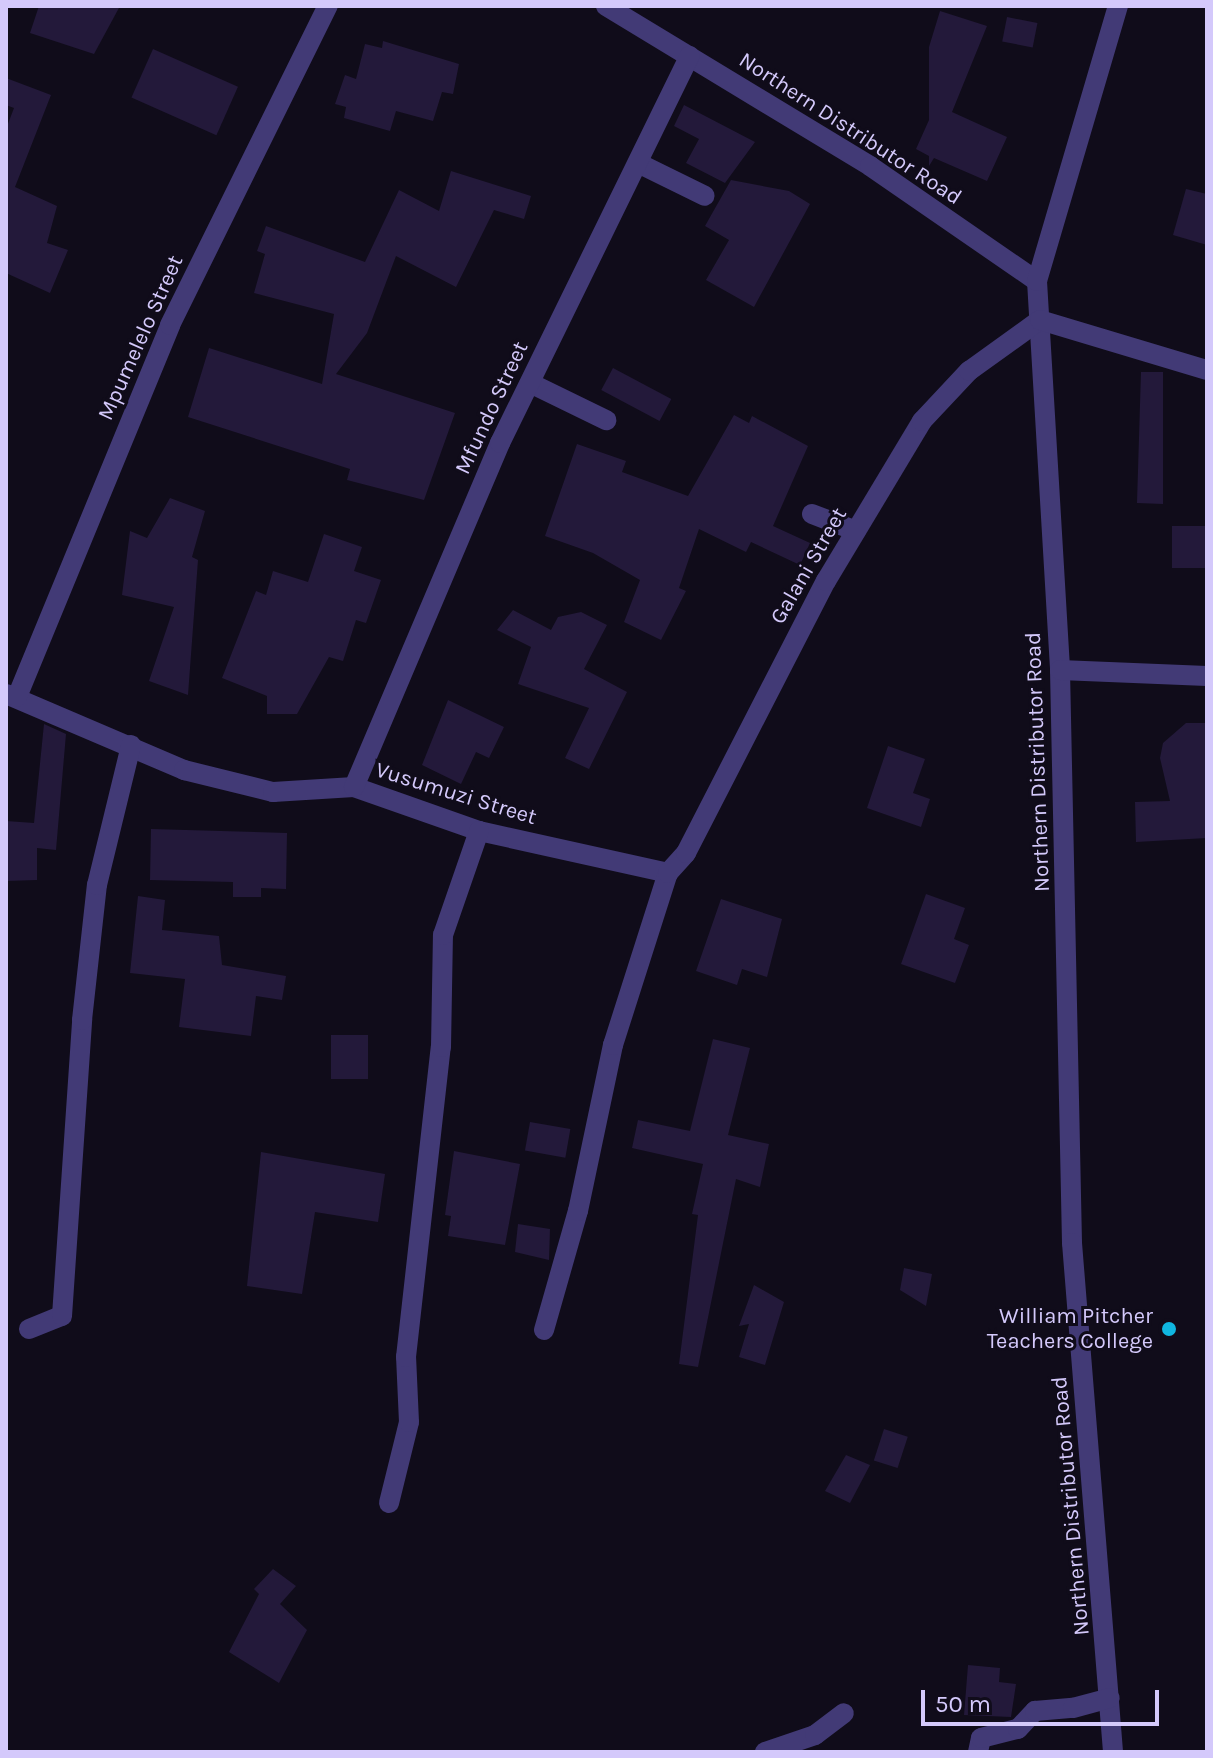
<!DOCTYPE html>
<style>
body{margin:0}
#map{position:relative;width:1213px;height:1758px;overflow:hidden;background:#100c1a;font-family:Karla,sans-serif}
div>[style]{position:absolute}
.building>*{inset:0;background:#23193a;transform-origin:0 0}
.street>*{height:20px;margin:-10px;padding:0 10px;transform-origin:10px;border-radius:10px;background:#423a76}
.dots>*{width:22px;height:22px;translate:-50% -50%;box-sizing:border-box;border:4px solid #100c1a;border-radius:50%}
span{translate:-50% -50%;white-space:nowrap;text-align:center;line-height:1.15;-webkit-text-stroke:6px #100c1a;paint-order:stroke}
.street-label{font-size:22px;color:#d4c9fb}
.poi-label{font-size:22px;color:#d4c9fb}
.right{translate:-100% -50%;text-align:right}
.frame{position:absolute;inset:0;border:8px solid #d4c9fb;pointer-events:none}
.scale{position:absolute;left:921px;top:1690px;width:238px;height:36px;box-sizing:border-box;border:4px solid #d4c9fb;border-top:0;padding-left:10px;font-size:24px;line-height:28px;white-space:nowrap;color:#d4c9fb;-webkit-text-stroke:6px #100c1a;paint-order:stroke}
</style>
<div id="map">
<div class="building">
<i style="clip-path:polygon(39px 6px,120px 6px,94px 54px,30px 33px)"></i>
<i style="clip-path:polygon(940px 11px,987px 26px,952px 112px,1007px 137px,987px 181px,934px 158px,929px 166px,929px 156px,916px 149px,929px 120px,929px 47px)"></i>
<i style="left:1007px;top:17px;width:31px;height:25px;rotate:11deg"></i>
<i style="clip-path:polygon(383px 41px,459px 64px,453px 94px,442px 92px,433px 121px,396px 111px,390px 131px,344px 118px,346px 107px,335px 104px,345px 75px,356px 79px,365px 44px,382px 48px)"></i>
<i style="left:153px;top:49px;width:93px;height:53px;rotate:24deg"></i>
<i style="clip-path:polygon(6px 78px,51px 95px,15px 187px,57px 206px,47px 243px,68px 250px,50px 293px,6px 273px,6px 129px,14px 108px,6px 105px)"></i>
<i style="clip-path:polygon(684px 105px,755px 142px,725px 183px,686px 163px,699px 139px,674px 126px)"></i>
<i style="clip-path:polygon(451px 171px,531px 196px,524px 219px,494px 210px,456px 287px,396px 256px,367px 333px,336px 374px,455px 413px,424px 500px,347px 480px,350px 469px,188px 417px,209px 348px,322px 384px,334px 314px,254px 293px,265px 254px,257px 251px,266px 226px,365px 262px,399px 190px,439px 211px)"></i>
<i style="clip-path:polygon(731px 180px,789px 191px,810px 204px,754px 307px,706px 280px,729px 240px,705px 226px)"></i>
<i style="clip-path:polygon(1186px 189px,1207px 194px,1207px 245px,1173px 235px)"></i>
<i style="left:613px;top:368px;width:66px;height:25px;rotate:28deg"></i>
<i style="clip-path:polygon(1141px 372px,1163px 372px,1163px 504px,1137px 503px)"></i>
<i style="clip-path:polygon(734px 415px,749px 423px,752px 416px,808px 446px,773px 526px,810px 543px,800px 565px,751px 542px,746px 552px,699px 529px,679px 588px,686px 591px,661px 640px,624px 622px,640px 580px,593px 553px,545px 536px,577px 444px,626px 461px,622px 472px,688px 496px)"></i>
<i style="clip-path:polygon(170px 498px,205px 511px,192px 557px,198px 560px,188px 695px,149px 681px,174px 607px,122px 595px,130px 531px,147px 538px)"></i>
<i style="left:1207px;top:526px;width:42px;height:35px;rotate:90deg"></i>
<i style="clip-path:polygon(324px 534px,362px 547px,354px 571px,381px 580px,366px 623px,356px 620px,343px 661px,329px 657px,297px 714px,267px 714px,267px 696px,222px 678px,256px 591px,266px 595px,273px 571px,308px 582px)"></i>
<i style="clip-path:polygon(513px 610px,551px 630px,558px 617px,581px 612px,607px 625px,584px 669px,627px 692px,589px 769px,565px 758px,589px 708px,518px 684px,531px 647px,497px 630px)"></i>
<i style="clip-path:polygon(448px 700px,504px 727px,489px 758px,476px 752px,461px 784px,422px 765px)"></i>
<i style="clip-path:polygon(1186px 723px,1207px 723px,1207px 838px,1136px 842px,1135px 802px,1170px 801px,1160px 758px,1163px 743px)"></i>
<i style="clip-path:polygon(44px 724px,66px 734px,56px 850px,37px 848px,37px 880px,6px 881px,6px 821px,34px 823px)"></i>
<i style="clip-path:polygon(888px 746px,925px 759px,913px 793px,930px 799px,921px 827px,867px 808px)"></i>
<i style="clip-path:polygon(151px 829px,287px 833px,286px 889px,261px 888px,261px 897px,233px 897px,233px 882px,150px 880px)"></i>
<i style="clip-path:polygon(926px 894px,965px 908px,954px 939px,969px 945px,955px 983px,901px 964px)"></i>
<i style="clip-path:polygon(138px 896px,165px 900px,162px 930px,219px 936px,222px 965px,286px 976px,282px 1000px,256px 996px,251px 1036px,179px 1027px,185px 979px,130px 973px)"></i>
<i style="clip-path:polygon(721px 899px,782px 919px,767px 977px,742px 969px,737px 985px,696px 971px)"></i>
<i style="left:331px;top:1035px;width:37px;height:44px"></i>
<i style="clip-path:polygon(713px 1039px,750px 1048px,728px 1135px,769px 1144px,760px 1187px,736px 1179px,698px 1367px,679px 1364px,698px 1215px,692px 1214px,703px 1164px,632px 1148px,638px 1120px,690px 1131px)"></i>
<i style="left:530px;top:1122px;width:41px;height:29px;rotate:10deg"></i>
<i style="clip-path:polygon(454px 1151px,520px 1164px,505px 1245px,448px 1236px,451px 1216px,445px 1215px)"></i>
<i style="clip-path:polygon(261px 1152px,385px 1174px,378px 1222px,315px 1212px,302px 1294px,247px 1286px)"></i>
<i style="clip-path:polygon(518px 1224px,550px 1229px,549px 1260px,515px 1252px)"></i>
<i style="clip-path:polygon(904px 1268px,932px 1274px,926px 1306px,900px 1290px)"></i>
<i style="clip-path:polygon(754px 1285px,784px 1302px,765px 1365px,739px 1357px,749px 1324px,739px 1326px)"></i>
<i style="left:884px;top:1429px;width:25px;height:33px;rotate:18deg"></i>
<i style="clip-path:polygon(846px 1455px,870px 1465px,850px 1503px,825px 1491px)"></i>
<i style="clip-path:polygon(273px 1569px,296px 1586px,280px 1604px,307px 1630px,279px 1683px,229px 1652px,259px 1594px,254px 1589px)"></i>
<i style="clip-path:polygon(968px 1665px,1000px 1668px,999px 1682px,1016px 1684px,1011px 1717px,964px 1715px)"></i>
</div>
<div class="street">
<i style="left:606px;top:6px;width:309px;rotate:31.2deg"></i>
<i style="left:870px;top:166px;width:203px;rotate:34.6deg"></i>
<i style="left:1037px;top:281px;width:390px;rotate:86.6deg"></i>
<i style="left:1060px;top:670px;width:573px;rotate:88.8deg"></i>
<i style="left:1072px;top:1243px;width:511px;rotate:85.39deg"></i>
<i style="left:640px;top:164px;width:72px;rotate:26.2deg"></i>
<i style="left:1037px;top:281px;width:287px;rotate:-73.6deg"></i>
<i style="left:530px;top:383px;width:85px;rotate:26deg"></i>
<i style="left:812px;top:514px;width:47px;rotate:21.1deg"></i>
<i style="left:1060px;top:670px;width:147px;rotate:2.3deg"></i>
<i style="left:6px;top:694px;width:194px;rotate:23.1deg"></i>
<i style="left:184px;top:770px;width:92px;rotate:13.9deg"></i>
<i style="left:273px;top:792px;width:81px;rotate:-3.5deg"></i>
<i style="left:354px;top:787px;width:133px;rotate:19.4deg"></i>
<i style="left:479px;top:831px;width:194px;rotate:12.5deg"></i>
<i style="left:17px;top:697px;width:402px;rotate:-67.6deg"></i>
<i style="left:170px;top:325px;width:356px;rotate:-63.7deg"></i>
<i style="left:354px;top:787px;width:374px;rotate:-67deg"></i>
<i style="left:500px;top:443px;width:431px;rotate:-63.9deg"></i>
<i style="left:29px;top:1329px;width:35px;rotate:-22deg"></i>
<i style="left:62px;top:1316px;width:297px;rotate:-86.1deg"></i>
<i style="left:82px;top:1020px;width:136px;rotate:-83.7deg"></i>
<i style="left:97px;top:885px;width:144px;rotate:-76.3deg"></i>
<i style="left:544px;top:1330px;width:124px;rotate:-74.1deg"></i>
<i style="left:578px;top:1211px;width:170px;rotate:-78.1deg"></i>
<i style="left:613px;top:1045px;width:181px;rotate:-72.3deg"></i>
<i style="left:668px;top:873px;width:27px;rotate:-48deg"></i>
<i style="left:686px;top:853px;width:306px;rotate:-62.8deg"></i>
<i style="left:826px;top:581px;width:187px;rotate:-59deg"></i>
<i style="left:922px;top:421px;width:69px;rotate:-46.8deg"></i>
<i style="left:969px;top:371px;width:87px;rotate:-35.7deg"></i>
<i style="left:1040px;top:320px;width:174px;rotate:16.7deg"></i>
<i style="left:389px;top:1503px;width:83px;rotate:-76.1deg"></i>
<i style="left:409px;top:1422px;width:65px;rotate:-92.6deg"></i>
<i style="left:406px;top:1357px;width:312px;rotate:-83.6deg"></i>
<i style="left:441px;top:1047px;width:112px;rotate:-89deg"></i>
<i style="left:443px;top:935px;width:110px;rotate:-70.9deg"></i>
<i style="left:765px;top:1752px;width:53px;rotate:-18.8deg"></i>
<i style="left:815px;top:1735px;width:36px;rotate:-37deg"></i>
<i style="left:978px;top:1752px;width:14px;rotate:-78deg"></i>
<i style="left:981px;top:1738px;width:38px;rotate:-14deg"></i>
<i style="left:1018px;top:1729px;width:25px;rotate:-47deg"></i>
<i style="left:1035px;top:1711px;width:38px;rotate:-5deg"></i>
<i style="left:1073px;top:1708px;width:38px;rotate:-15deg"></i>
</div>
<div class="dots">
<i style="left:1169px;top:1329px;background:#10b6e0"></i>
</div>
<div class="street-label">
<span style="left:850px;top:129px;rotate:33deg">Northern Distributor Road</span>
<span style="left:141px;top:338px;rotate:-66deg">Mpumelelo Street</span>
<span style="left:492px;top:408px;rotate:-65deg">Mfundo Street</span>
<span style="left:809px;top:566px;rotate:-60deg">Galani Street</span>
<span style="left:1038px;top:762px;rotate:-92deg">Northern Distributor Road</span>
<span style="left:456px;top:794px;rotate:17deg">Vusumuzi Street</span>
<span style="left:1071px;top:1506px;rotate:-95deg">Northern Distributor Road</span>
</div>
<div class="poi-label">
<span class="right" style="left:1153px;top:1329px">William Pitcher<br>Teachers College</span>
</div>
<div class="frame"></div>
<div class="scale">50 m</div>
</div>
